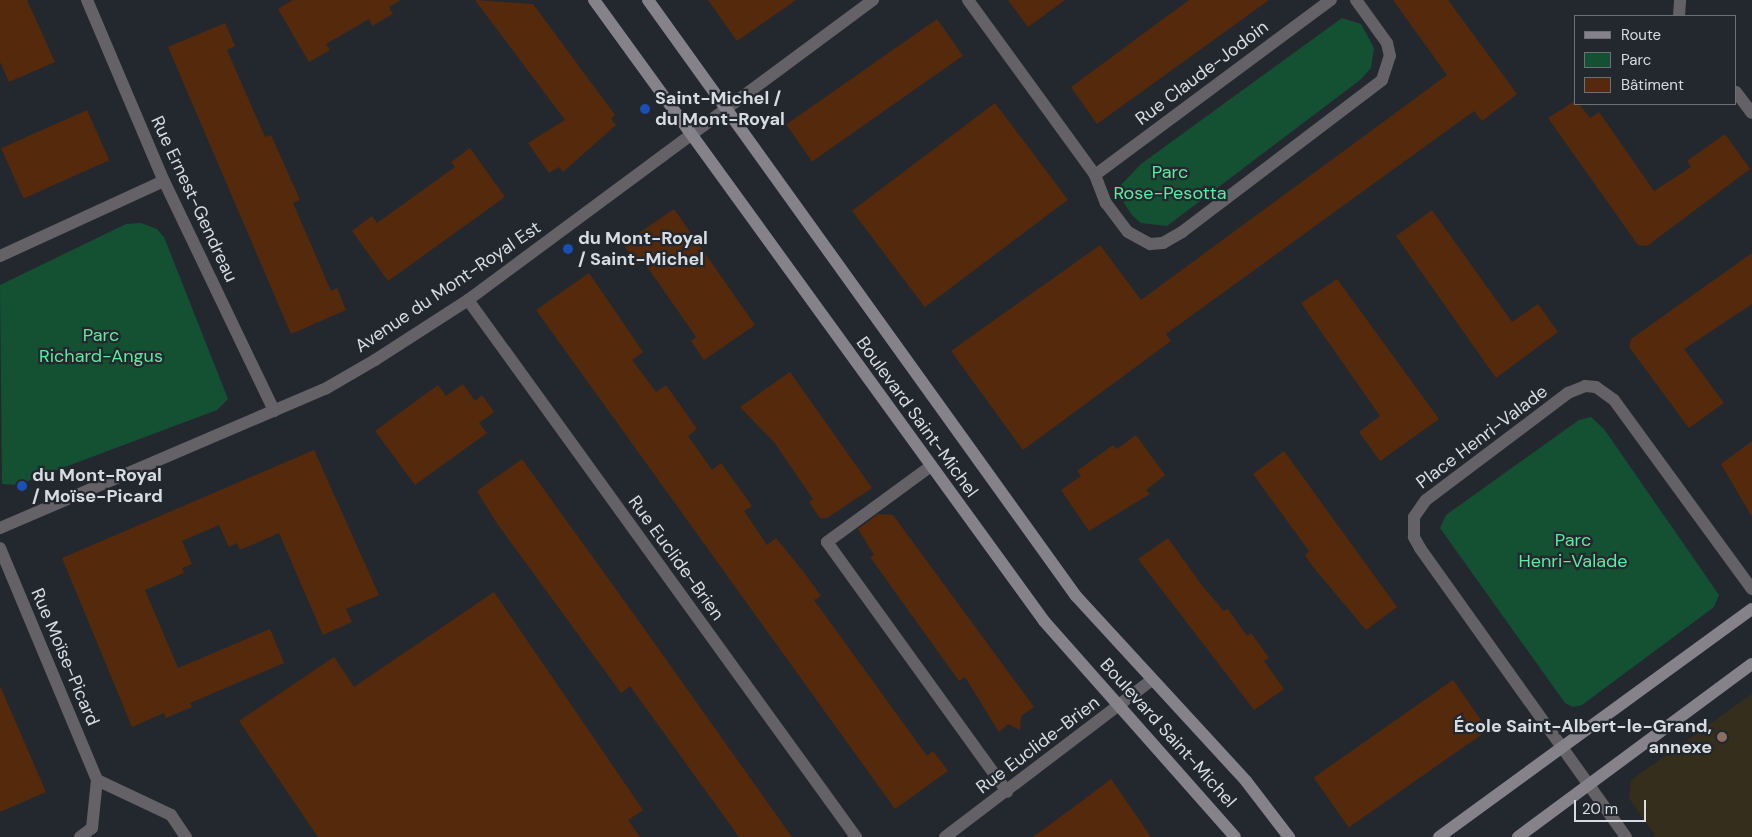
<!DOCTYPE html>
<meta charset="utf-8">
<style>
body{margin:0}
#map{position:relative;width:1752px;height:837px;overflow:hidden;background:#23282e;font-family:"DM Sans",sans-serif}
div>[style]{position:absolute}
.education>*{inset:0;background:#352e1d}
.green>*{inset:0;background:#145133}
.building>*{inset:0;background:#55290c;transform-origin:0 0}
.service>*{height:12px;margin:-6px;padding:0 6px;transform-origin:6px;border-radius:6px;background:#646266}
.minor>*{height:12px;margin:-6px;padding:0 6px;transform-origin:6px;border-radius:6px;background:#646266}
.secondary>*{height:12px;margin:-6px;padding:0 6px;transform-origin:6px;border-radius:6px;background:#858389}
.dots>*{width:14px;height:14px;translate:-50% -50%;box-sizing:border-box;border:2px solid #23282e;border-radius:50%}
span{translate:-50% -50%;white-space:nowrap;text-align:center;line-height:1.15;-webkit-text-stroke:4.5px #23282e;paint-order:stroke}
.street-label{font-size:18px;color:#d8dce0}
.poi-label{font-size:18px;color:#d8dce0;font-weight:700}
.left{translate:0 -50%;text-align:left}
.right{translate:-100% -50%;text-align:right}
.park-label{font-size:18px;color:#60e9a2}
.legend{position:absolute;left:1574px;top:15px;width:162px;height:90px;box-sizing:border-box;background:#23282e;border:1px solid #6b7075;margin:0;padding:6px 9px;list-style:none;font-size:15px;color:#d8dce0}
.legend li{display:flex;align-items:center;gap:10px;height:25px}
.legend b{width:25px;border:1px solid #6b7075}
.scale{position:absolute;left:1574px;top:800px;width:72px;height:22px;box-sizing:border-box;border:2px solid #d8dce0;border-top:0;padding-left:6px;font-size:15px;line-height:18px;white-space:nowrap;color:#d8dce0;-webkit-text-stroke:4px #23282e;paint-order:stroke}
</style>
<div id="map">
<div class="education">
<i style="clip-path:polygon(1752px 694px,1752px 837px,1656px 837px,1629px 798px,1631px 780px)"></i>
</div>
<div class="green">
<i style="clip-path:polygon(1342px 18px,1361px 24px,1374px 48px,1371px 68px,1360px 80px,1167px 226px,1141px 223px,1132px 215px,1124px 203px,1121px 185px,1141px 164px)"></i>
<i style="clip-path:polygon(141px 223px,157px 229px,164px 237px,228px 399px,217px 410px,17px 485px,2px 484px,0 285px,126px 224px)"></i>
<i style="clip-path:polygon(1591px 417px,1604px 429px,1719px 595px,1714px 607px,1582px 705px,1573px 707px,1565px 703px,1440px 528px,1446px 515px,1579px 420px)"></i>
</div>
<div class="building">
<i style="clip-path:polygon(0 0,27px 0,55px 62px,9px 82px,0 62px)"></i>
<i style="clip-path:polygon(293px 0,401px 0,389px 7px,393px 14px,372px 26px,369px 19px,326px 44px,330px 50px,309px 62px,278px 9px)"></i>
<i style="clip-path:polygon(475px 0,533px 4px,615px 115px,611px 119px,616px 125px,563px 172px,559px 167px,549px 173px,528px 143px,565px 120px)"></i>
<i style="clip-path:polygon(708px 0,796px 0,737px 41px)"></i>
<i style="clip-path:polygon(1008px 0,1065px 0,1028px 27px)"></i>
<i style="clip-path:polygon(1189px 0,1269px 0,1097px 124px,1071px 87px)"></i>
<i style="clip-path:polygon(1393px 0,1448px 0,1517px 94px,1482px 121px,1474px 111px,1166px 334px,1171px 341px,1023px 450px,951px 351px,1100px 245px,1141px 300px,1447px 75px)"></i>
<i style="left:937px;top:19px;width:45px;height:184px;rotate:55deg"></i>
<i style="clip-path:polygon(225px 23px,235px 46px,227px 50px,265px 137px,271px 135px,300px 200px,293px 203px,331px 291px,337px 288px,346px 310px,291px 334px,168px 47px)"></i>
<i style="clip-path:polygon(1576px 100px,1590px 118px,1599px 112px,1654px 191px,1691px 167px,1687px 161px,1725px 134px,1750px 169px,1647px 246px,1638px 245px,1548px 118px)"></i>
<i style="left:995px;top:103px;width:121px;height:179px;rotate:53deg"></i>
<i style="left:87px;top:110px;width:55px;height:94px;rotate:66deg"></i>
<i style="clip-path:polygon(470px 148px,505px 197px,388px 281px,352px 231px,372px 216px,377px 223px,455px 167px,451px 162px)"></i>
<i style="clip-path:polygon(674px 209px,755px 325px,704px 360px,691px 341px,696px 337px,655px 278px,643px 261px,637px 265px,623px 244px)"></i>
<i style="clip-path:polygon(1432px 210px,1512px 322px,1538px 304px,1558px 332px,1496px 378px,1396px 236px)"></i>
<i style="clip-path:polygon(1752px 253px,1752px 304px,1684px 349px,1724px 403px,1689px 428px,1629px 347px,1631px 339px)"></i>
<i style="clip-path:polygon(589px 273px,643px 352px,632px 360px,656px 392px,666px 385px,697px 429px,688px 436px,712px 470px,721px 463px,752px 506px,744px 511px,767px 545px,776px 538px,806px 575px,821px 596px,814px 600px,885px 698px,927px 756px,933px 751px,948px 771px,895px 809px,536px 310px)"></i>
<i style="clip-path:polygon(1337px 279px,1439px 419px,1380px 461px,1359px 432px,1380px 416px,1301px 303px)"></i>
<i style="clip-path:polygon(790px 372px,872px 488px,827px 518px,820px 518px,809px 502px,813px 499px,774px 442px,740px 407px)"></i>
<i style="clip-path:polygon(463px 384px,475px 401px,482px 395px,494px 412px,479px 423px,487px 433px,415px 485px,375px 431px,438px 385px,446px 396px)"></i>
<i style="clip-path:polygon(1136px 435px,1165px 475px,1146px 490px,1150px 494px,1089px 531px,1061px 490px,1081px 476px,1077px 471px,1113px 445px,1117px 449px)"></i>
<i style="clip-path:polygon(1752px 441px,1752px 517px,1721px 464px)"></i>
<i style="clip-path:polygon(314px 450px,379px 595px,346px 609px,352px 622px,323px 635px,279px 533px,240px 550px,237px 543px,229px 547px,219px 525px,182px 541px,192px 564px,182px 568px,184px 573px,145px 590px,178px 668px,270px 629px,284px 663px,190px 703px,192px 707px,166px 718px,164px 713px,132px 727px,62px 558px)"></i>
<i style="clip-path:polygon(1284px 451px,1397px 607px,1366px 630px,1313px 567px,1305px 555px,1309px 551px,1253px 474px)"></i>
<i style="clip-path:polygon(522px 459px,638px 620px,792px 837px,739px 837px,630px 686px,621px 693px,496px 522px,477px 491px)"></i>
<i style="clip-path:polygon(878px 514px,893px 515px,1034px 707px,1021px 716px,1020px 730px,1008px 724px,999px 732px,965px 677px,959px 681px,870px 557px,874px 555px,858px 529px)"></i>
<i style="clip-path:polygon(1168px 538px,1203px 587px,1224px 611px,1228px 609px,1247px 636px,1251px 633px,1269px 658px,1264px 661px,1284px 689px,1254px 710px,1138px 559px)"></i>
<i style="clip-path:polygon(494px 592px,643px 810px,628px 820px,640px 837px,318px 837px,239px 721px,334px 657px,354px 687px)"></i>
<i style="left:1453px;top:680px;width:61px;height:170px;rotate:55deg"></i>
<i style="clip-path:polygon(0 686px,46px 792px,0 812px)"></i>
<i style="clip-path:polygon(1111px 779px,1151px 837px,1033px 837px,1082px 801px)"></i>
</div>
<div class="service">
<i style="left:1679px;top:16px;width:16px;rotate:-86deg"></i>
<i style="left:1736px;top:92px;width:26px;rotate:53deg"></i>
<i style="left:931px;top:466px;width:129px;rotate:143.8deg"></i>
<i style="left:827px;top:542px;width:308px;rotate:54.2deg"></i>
<i style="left:80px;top:837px;width:15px;rotate:-37deg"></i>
<i style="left:92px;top:828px;width:48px;rotate:-84.1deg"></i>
<i style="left:97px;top:780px;width:82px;rotate:25.3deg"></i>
<i style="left:171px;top:815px;width:27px;rotate:56deg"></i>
</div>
<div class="minor">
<i style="left:87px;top:0;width:197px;rotate:67deg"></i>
<i style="left:164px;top:181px;width:255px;rotate:64.4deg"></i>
<i style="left:968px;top:0;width:216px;rotate:54deg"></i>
<i style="left:1095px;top:175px;width:30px;rotate:69deg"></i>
<i style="left:1106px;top:203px;width:36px;rotate:53deg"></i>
<i style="left:1128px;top:232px;width:25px;rotate:29deg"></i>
<i style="left:1150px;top:244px;width:13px;rotate:-4deg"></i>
<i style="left:1163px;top:243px;width:22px;rotate:-30deg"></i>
<i style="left:1182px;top:232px;width:251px;rotate:-37.2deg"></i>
<i style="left:1382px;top:80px;width:25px;rotate:-72deg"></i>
<i style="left:1390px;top:56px;width:13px;rotate:-103deg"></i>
<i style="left:1387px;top:43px;width:53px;rotate:-125.8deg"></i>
<i style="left:1095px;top:175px;width:294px;rotate:-36.6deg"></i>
<i style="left:0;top:256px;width:180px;rotate:-24.6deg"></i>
<i style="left:468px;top:300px;width:663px;rotate:54.15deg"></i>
<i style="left:0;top:528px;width:353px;rotate:-23.2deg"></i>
<i style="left:325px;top:389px;width:58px;rotate:-30.1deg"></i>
<i style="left:375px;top:360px;width:111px;rotate:-32.8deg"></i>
<i style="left:468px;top:300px;width:504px;rotate:-36.53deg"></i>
<i style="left:0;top:548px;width:251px;rotate:67.3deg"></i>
<i style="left:945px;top:837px;width:260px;rotate:-37.2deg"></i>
<i style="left:1626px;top:837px;width:355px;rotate:-125.5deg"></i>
<i style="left:1420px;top:548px;width:13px;rotate:-119deg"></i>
<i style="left:1414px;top:537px;width:20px;rotate:-90deg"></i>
<i style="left:1414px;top:517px;width:21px;rotate:-55deg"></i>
<i style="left:1426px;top:500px;width:178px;rotate:-37deg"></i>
<i style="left:1568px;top:393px;width:18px;rotate:-22deg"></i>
<i style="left:1585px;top:386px;width:11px;rotate:5deg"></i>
<i style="left:1596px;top:387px;width:22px;rotate:36deg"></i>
<i style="left:1614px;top:400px;width:234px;rotate:53.9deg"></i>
</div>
<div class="secondary">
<i style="left:594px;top:0;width:767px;rotate:54.07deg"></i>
<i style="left:1044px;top:621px;width:288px;rotate:48.5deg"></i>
<i style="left:648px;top:0;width:734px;rotate:54.32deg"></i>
<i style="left:1076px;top:596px;width:251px;rotate:47.4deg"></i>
<i style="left:1246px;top:781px;width:71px;rotate:52.5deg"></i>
<i style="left:1439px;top:837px;width:387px;rotate:-36.1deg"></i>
<i style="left:1518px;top:837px;width:291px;rotate:-36.5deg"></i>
</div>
<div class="dots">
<i style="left:645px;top:109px;background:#1a4fb4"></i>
<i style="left:568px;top:249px;background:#1a4fb4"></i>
<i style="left:22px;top:486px;background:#1a4fb4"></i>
<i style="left:1722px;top:737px;background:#8d6e63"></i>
</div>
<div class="street-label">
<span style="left:1202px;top:73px;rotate:-37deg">Rue Claude-Jodoin</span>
<span style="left:194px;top:199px;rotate:65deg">Rue Ernest-Gendreau</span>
<span style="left:448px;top:287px;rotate:-34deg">Avenue du Mont-Royal Est</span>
<span style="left:917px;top:417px;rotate:54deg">Boulevard Saint-Michel</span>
<span style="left:1482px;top:437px;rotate:-37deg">Place Henri-Valade</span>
<span style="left:676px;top:558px;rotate:54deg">Rue Euclide-Brien</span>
<span style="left:65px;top:657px;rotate:67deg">Rue Moïse-Picard</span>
<span style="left:1168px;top:733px;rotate:48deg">Boulevard Saint-Michel</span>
<span style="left:1038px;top:745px;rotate:-37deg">Rue Euclide-Brien</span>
</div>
<div class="poi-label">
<span class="left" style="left:655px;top:109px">Saint-Michel /<br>du Mont-Royal</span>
<span class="left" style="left:578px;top:249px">du Mont-Royal<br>/ Saint-Michel</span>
<span class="left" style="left:32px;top:486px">du Mont-Royal<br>/ Moïse-Picard</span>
<span class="right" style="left:1712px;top:737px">École Saint-Albert-le-Grand,<br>annexe</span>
</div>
<div class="park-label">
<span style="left:1170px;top:183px">Parc<br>Rose-Pesotta</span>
<span style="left:101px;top:346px">Parc<br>Richard-Angus</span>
<span style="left:1573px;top:551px">Parc<br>Henri-Valade</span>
</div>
<ul class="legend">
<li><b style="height:6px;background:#858389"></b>Route</li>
<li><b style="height:14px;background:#145133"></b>Parc</li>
<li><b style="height:14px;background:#55290c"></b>Bâtiment</li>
</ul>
<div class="scale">20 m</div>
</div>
